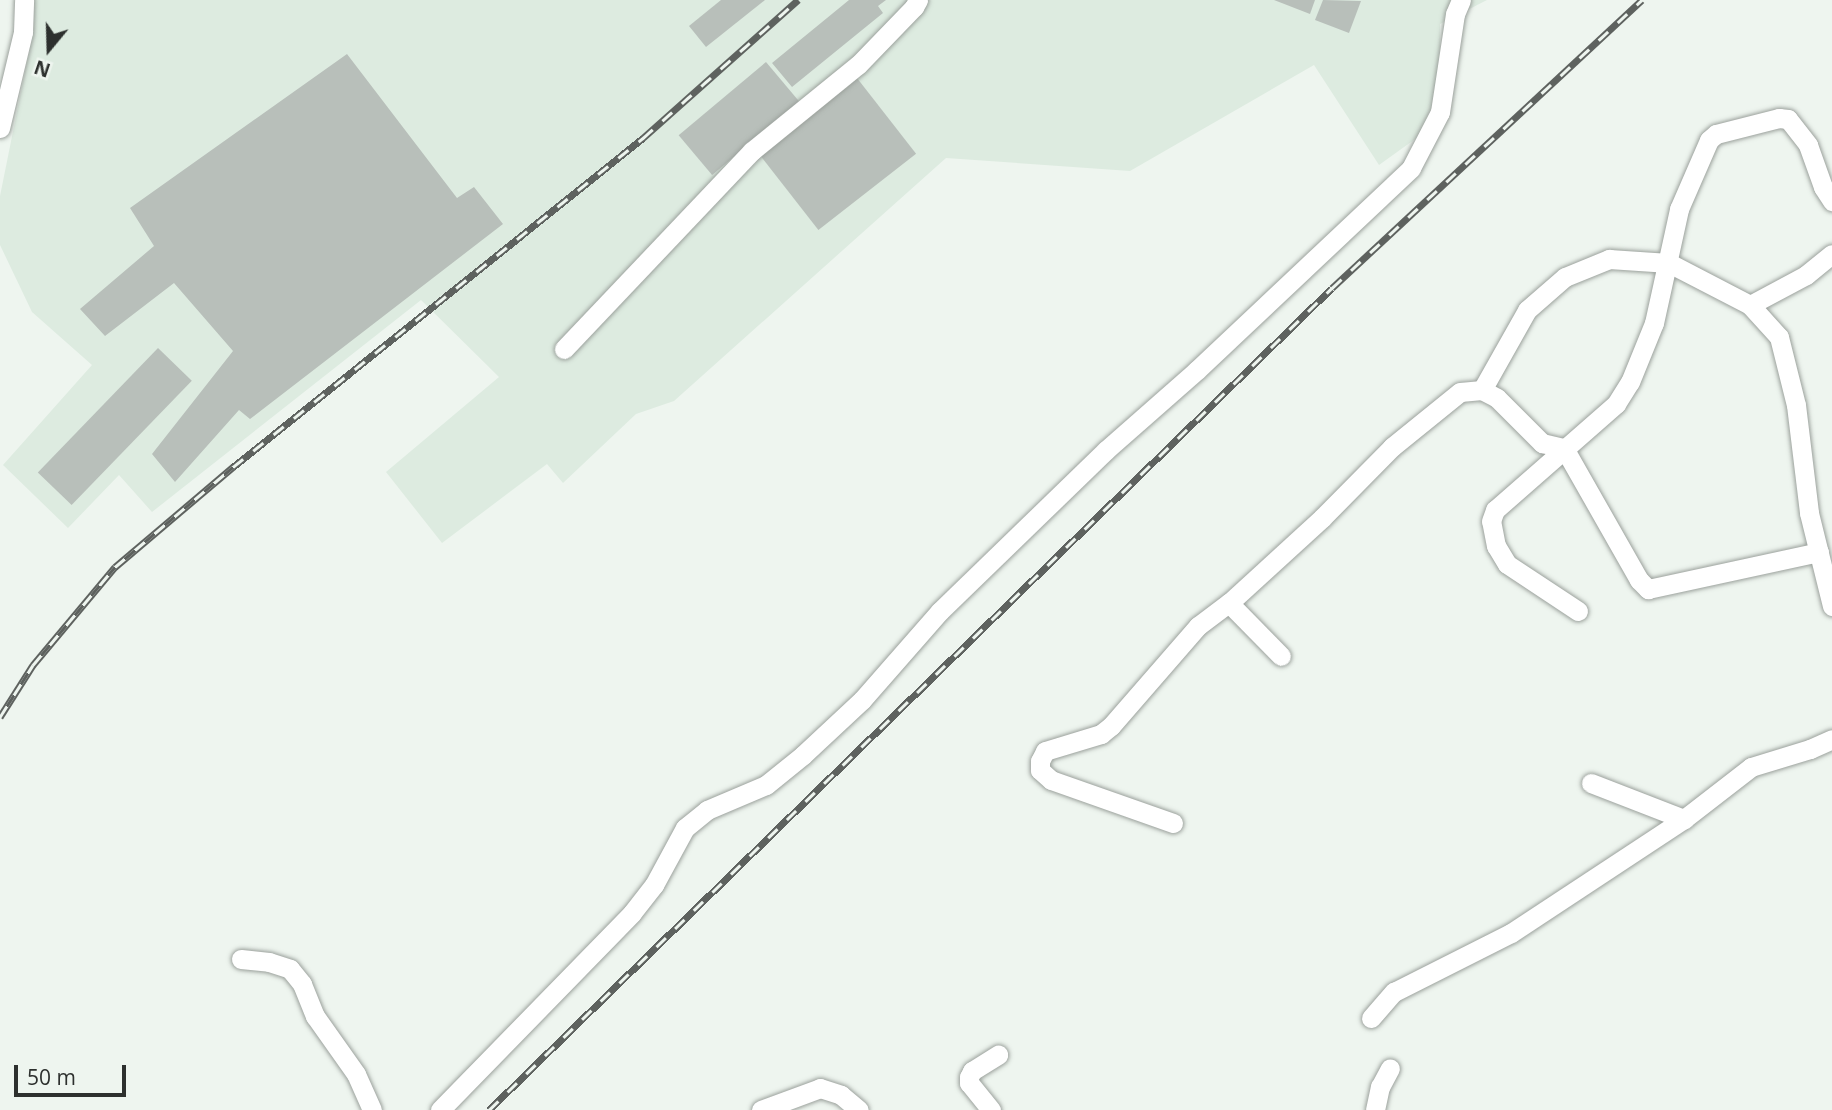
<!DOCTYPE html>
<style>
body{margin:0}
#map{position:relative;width:1832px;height:1110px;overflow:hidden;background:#eef5ef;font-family:"Open Sans",sans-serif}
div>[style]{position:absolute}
.built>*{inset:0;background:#ddebe0}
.building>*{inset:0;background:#b8bfba;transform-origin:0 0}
.roads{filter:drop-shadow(0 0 2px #9ba19c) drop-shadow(0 0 2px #9ba19c)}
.minor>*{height:19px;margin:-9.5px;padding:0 9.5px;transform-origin:9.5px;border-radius:9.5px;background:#fff}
.rail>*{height:7px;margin-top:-3.5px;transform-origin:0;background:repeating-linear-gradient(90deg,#eef5ef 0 13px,#5e625f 0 26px);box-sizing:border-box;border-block:2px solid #5e625f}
span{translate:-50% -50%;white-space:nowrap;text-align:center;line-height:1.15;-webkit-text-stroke:7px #eef5ef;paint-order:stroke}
.north{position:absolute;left:14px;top:14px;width:70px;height:70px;-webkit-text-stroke:5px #eef5ef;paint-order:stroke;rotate:199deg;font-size:19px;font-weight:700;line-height:28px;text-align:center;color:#2d302e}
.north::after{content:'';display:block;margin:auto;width:24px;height:32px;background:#2d302e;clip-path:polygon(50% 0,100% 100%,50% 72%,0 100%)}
.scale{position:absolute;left:14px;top:1065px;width:112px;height:32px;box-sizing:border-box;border:4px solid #2d302e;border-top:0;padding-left:9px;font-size:21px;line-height:24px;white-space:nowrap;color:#2d302e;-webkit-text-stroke:5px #eef5ef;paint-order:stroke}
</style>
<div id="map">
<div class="built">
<i style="clip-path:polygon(30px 0,1487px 0,1440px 24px,1440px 73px,1425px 132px,1379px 165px,1314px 65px,1130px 171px,946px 158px,674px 401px,636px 414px,563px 483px,547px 464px,442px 543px,386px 472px,499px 377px,421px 300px,152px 512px,119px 475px,68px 528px,3px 465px,92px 365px,32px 312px,0 245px,0 196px,29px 52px)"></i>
</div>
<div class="building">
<i style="clip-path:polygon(721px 0,765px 0,706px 47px,689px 26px)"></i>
<i style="clip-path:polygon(849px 0,886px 0,878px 6px,883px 13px,792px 87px,772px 63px)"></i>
<i style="clip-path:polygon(1274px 0,1315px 0,1310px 14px)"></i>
<i style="clip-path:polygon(1323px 0,1361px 1px,1349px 33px,1315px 20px)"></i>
<i style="clip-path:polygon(347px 54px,457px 198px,474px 187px,503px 224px,250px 419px,239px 410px,175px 482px,152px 454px,233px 351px,174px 283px,105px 336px,80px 309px,154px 246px,130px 208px)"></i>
<i style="left:766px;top:62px;width:52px;height:114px;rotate:50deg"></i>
<i style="left:857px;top:78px;width:96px;height:124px;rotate:52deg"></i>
<i style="left:158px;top:348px;width:47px;height:173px;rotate:44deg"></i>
</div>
<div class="roads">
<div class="minor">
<i style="left:0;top:128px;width:99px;rotate:-76.5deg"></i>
<i style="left:23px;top:32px;width:32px;rotate:-88deg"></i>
<i style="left:1750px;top:305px;width:64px;rotate:-28.2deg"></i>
<i style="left:1806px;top:275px;width:33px;rotate:-39deg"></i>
<i style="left:564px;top:349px;width:273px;rotate:-46.5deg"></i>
<i style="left:752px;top:151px;width:136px;rotate:-39.1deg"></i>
<i style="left:858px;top:65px;width:81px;rotate:-46deg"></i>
<i style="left:914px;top:7px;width:8px;rotate:-60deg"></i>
<i style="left:1482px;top:390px;width:92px;rotate:-60.6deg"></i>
<i style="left:1527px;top:310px;width:50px;rotate:-41deg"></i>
<i style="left:1565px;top:277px;width:48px;rotate:-22.2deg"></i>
<i style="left:1609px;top:259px;width:60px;rotate:3.8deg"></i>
<i style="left:1669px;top:263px;width:91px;rotate:27.4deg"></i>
<i style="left:1750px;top:305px;width:43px;rotate:47.8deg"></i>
<i style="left:1779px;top:337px;width:70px;rotate:76deg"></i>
<i style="left:1796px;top:405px;width:109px;rotate:83.1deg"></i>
<i style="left:1809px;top:513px;width:96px;rotate:76.1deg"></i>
<i style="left:1564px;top:448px;width:152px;rotate:60.4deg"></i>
<i style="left:1639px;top:580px;width:13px;rotate:45deg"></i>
<i style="left:1648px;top:589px;width:175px;rotate:-12.2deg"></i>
<i style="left:1229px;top:603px;width:74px;rotate:45.5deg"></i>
<i style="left:1578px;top:611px;width:85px;rotate:-146.5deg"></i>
<i style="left:1507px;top:564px;width:21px;rotate:-121deg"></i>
<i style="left:1496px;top:546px;width:25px;rotate:-101deg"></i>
<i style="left:1491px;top:521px;width:12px;rotate:-70deg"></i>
<i style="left:1495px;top:510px;width:161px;rotate:-41.2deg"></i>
<i style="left:1616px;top:404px;width:26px;rotate:-58deg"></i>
<i style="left:1630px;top:382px;width:64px;rotate:-67.9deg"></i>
<i style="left:1654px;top:323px;width:117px;rotate:-77.6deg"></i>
<i style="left:1679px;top:209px;width:75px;rotate:-66.5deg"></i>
<i style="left:1709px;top:140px;width:9px;rotate:-41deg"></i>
<i style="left:1716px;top:134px;width:65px;rotate:-14.3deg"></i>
<i style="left:1779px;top:118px;width:9px;rotate:6deg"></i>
<i style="left:1788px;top:119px;width:33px;rotate:52deg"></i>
<i style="left:1808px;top:145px;width:45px;rotate:70.3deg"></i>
<i style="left:1823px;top:187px;width:17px;rotate:57deg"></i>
<i style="left:1591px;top:783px;width:100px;rotate:21.2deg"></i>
<i style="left:1173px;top:823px;width:129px;rotate:-160.6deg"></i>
<i style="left:1051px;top:780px;width:15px;rotate:-138deg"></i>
<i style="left:1040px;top:770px;width:9px;rotate:-90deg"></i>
<i style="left:1040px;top:761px;width:11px;rotate:-63deg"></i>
<i style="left:1045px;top:751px;width:59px;rotate:-16.9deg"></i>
<i style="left:1101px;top:734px;width:13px;rotate:-39deg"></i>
<i style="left:1111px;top:726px;width:133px;rotate:-49deg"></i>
<i style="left:1198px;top:626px;width:39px;rotate:-37deg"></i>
<i style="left:1229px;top:603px;width:126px;rotate:-42.4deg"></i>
<i style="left:1322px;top:518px;width:100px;rotate:-45.4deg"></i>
<i style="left:1392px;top:447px;width:87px;rotate:-39deg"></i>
<i style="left:1460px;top:392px;width:22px;rotate:-5deg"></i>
<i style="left:1482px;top:390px;width:17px;rotate:28deg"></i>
<i style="left:1497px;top:398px;width:64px;rotate:45deg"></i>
<i style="left:1542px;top:443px;width:23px;rotate:13deg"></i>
<i style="left:241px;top:959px;width:28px;rotate:6deg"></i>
<i style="left:269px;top:962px;width:22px;rotate:18deg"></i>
<i style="left:290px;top:969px;width:19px;rotate:51deg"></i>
<i style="left:302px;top:984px;width:35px;rotate:68deg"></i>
<i style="left:315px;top:1016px;width:71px;rotate:54.7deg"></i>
<i style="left:356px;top:1074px;width:39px;rotate:66deg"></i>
<i style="left:1371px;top:1018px;width:35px;rotate:-49deg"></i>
<i style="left:1394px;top:992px;width:131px;rotate:-26.8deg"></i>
<i style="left:1511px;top:933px;width:207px;rotate:-33.4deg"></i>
<i style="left:1684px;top:819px;width:85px;rotate:-37.8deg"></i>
<i style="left:1751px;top:767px;width:62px;rotate:-17deg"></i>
<i style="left:1810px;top:749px;width:24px;rotate:-24deg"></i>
<i style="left:440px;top:1110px;width:275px;rotate:-45.7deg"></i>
<i style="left:632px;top:913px;width:36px;rotate:-52deg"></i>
<i style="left:654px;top:885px;width:65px;rotate:-61.5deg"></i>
<i style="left:685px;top:828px;width:28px;rotate:-39deg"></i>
<i style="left:707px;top:810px;width:64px;rotate:-23deg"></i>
<i style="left:766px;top:785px;width:48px;rotate:-39deg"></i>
<i style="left:803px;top:755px;width:81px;rotate:-43deg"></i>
<i style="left:862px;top:700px;width:118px;rotate:-48.8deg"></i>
<i style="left:940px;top:611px;width:231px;rotate:-44.1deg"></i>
<i style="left:1106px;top:450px;width:121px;rotate:-41.3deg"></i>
<i style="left:1197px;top:370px;width:294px;rotate:-43.3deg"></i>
<i style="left:1411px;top:168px;width:63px;rotate:-62.6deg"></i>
<i style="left:1440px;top:112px;width:99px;rotate:-81.3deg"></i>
<i style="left:1455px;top:14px;width:15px;rotate:-67deg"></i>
<i style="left:761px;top:1110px;width:63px;rotate:-20.4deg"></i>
<i style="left:820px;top:1088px;width:22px;rotate:18deg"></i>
<i style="left:841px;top:1095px;width:23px;rotate:40deg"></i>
<i style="left:991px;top:1110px;width:35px;rotate:-129deg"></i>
<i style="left:969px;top:1083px;width:6px;rotate:-90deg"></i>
<i style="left:969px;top:1077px;width:7px;rotate:-63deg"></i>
<i style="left:972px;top:1071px;width:31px;rotate:-32deg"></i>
<i style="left:1375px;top:1110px;width:24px;rotate:-78deg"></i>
<i style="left:1380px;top:1087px;width:21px;rotate:-62deg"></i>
</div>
</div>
<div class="rail">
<i style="left:0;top:717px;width:62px;rotate:-57.6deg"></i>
<i style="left:33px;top:665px;width:128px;rotate:-50.1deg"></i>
<i style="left:115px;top:567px;width:155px;rotate:-40.3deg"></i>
<i style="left:233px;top:467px;width:526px;rotate:-38.74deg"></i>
<i style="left:643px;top:138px;width:208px;rotate:-41.7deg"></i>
<i style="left:489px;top:1110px;width:1177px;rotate:-44.28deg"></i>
<i style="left:1332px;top:288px;width:423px;rotate:-42.9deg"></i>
</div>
<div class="north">N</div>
<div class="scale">50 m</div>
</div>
